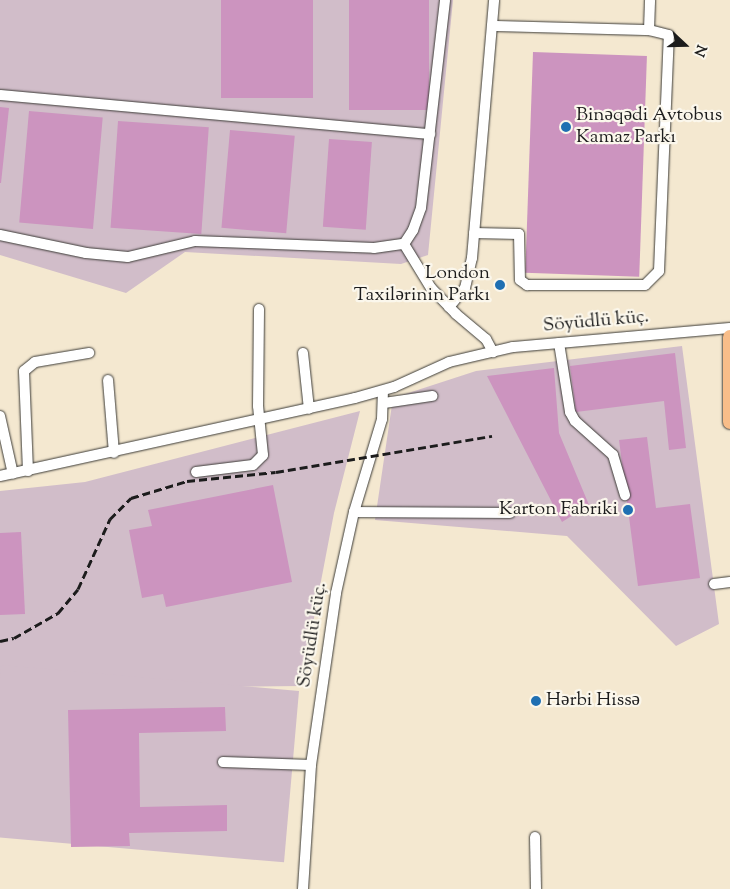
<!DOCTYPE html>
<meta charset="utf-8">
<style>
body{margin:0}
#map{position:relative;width:730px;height:889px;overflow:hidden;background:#f4e8d0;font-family:"Sorts Mill Goudy",serif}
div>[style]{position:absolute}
.industrial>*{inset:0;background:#d1bdc9;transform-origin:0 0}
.building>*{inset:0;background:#cc94bf;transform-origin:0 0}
.roads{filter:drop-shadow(0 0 1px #3c3b37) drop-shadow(0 0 1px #3c3b37)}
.minor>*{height:10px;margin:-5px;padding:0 5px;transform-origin:5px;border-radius:5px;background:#fff}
.major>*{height:14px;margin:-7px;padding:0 7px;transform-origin:7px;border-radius:7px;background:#f8bd89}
.rail>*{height:3px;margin-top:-1.5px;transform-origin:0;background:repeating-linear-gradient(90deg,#1c1c1c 0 8px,transparent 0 12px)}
.dots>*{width:14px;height:14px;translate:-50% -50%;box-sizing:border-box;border:2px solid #fbf7ec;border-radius:50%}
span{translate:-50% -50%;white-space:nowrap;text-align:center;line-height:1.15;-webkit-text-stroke:4.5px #fbf7ec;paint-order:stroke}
.poi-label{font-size:19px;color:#1c1c1c}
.left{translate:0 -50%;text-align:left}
.right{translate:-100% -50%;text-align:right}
.street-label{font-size:19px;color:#1c1c1c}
.north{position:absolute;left:660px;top:20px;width:50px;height:50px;-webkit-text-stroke:4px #fbf7ec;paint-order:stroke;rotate:111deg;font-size:14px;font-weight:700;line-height:20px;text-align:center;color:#1c1c1c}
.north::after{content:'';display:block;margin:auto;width:18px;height:22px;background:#1c1c1c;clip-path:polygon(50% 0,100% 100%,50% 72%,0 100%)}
</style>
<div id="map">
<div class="industrial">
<i style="clip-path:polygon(0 0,453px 0,428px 255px,401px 264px,185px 252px,126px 293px,0 255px)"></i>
<i style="clip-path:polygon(682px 346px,719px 624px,676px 646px,567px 536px,375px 520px,393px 398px,476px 371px)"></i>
<i style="clip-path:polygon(360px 411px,334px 513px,301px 686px,0 689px,0 491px,85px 482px)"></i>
<i style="left:299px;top:691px;width:172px;height:299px;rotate:95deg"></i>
</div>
<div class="building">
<i style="left:221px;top:0;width:92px;height:98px"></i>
<i style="left:349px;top:0;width:80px;height:110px"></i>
<i style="left:533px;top:52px;width:114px;height:221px;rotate:2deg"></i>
<i style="clip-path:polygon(0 107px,9px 108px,1px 183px,0 183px)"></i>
<i style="left:29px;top:111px;width:74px;height:112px;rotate:5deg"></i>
<i style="left:118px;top:121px;width:91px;height:107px;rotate:4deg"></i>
<i style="left:230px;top:130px;width:65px;height:98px;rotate:5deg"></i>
<i style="left:329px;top:139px;width:43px;height:88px;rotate:4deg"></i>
<i style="clip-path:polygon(675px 353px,686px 448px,669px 450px,664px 401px,576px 412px,570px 366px)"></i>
<i style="clip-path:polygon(554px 368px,559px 433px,589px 505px,562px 522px,487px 376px)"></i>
<i style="clip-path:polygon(647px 437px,656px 508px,690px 504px,700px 578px,638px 586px,619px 440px)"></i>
<i style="clip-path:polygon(273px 485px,292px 582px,166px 607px,163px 594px,142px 598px,129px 530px,152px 526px,148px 510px)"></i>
<i style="clip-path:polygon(21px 532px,25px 614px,0 615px,0 533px)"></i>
<i style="clip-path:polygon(225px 707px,226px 731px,139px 733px,140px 807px,227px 805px,227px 831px,129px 833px,130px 846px,71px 847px,68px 710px)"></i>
</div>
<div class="roads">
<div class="minor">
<i style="left:649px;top:30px;width:30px;rotate:-88deg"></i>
<i style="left:0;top:95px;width:432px;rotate:5.2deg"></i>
<i style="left:474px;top:233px;width:45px;rotate:1.3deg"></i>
<i style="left:519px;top:234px;width:46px;rotate:88.8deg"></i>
<i style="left:520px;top:280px;width:9px;rotate:36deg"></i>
<i style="left:527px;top:285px;width:118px"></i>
<i style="left:645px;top:285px;width:20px;rotate:-45deg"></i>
<i style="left:659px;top:271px;width:236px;rotate:-87.6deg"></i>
<i style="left:669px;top:35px;width:21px;rotate:-166deg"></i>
<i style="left:649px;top:30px;width:157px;rotate:-178.5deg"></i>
<i style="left:0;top:235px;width:88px;rotate:11.8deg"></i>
<i style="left:86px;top:253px;width:42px;rotate:5.4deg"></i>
<i style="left:128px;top:257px;width:69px;rotate:-13.4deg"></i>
<i style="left:195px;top:241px;width:179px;rotate:2.2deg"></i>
<i style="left:374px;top:248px;width:30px;rotate:-8deg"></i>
<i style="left:404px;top:244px;width:17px;rotate:-57deg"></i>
<i style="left:413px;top:230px;width:23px;rotate:-70deg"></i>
<i style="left:421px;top:208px;width:209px;rotate:-83.4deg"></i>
<i style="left:404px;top:244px;width:52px;rotate:58.5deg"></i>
<i style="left:431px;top:288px;width:36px;rotate:46deg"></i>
<i style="left:456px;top:314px;width:39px;rotate:40deg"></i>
<i style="left:486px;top:339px;width:15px;rotate:62deg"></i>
<i style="left:449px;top:307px;width:25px;rotate:-50deg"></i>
<i style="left:465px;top:288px;width:31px;rotate:-77deg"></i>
<i style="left:472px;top:258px;width:259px;rotate:-85.1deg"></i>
<i style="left:559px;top:343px;width:70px;rotate:80.9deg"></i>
<i style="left:570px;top:412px;width:10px;rotate:61deg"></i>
<i style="left:575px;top:421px;width:51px;rotate:41.8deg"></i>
<i style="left:613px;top:455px;width:42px;rotate:73.3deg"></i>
<i style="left:303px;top:353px;width:56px;rotate:83.9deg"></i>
<i style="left:108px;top:380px;width:73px;rotate:85.3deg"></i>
<i style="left:384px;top:403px;width:49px;rotate:-8.3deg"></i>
<i style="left:0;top:416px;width:59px;rotate:77.4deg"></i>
<i style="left:28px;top:471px;width:100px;rotate:-92.3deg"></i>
<i style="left:24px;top:371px;width:14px;rotate:-39deg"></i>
<i style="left:35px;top:362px;width:55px;rotate:-9.5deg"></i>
<i style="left:196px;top:472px;width:57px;rotate:-7deg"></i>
<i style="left:253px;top:465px;width:14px;rotate:-45deg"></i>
<i style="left:263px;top:455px;width:49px;rotate:-95.8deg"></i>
<i style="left:258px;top:406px;width:97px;rotate:-89.4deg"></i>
<i style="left:0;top:476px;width:363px;rotate:-12.4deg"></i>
<i style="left:355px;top:398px;width:41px;rotate:-15.8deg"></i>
<i style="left:394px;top:387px;width:60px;rotate:-24.4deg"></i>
<i style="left:449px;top:362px;width:66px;rotate:-13.2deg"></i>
<i style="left:513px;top:347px;width:218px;rotate:-5deg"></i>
<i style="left:354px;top:512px;width:156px;rotate:0.4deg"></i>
<i style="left:714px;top:584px;width:16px;rotate:-7deg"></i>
<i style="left:223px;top:762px;width:88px;rotate:2deg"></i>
<i style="left:535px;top:837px;width:52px;rotate:88.9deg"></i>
<i style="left:303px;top:889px;width:124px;rotate:-86.3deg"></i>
<i style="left:311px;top:765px;width:174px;rotate:-81.7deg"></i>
<i style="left:336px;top:593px;width:83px;rotate:-77.5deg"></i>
<i style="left:354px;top:512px;width:97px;rotate:-73.2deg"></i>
<i style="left:382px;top:419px;width:28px;rotate:-88deg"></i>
</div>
<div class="major">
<i style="left:730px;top:337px;width:85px;rotate:90deg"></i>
</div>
</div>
<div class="rail">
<i style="left:0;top:641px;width:14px;rotate:-12deg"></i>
<i style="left:14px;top:638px;width:51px;rotate:-29.6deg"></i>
<i style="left:58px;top:613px;width:31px;rotate:-50deg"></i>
<i style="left:78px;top:589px;width:77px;rotate:-65.4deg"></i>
<i style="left:110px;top:519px;width:30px;rotate:-45deg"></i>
<i style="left:131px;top:498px;width:59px;rotate:-16.9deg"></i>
<i style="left:187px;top:481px;width:89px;rotate:-5.8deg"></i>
<i style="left:276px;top:472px;width:219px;rotate:-9.5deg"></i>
</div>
<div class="dots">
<i style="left:566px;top:127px;background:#1f6fb2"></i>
<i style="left:500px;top:285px;background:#1f6fb2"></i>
<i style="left:628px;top:510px;background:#1f6fb2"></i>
<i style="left:536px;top:701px;background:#1f6fb2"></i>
</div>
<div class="poi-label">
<span class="left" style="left:576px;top:127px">Binəqədi Avtobus<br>Kamaz Parkı</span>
<span class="right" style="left:490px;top:285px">London<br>Taxilərinin Parkı</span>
<span class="right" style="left:618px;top:510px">Karton Fabriki</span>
<span class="left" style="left:546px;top:701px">Hərbi Hissə</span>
</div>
<div class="street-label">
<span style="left:596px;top:322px;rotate:-5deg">Söyüdlü küç.</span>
<span style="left:313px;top:635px;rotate:-81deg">Söyüdlü küç.</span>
</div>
<div class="north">N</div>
</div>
